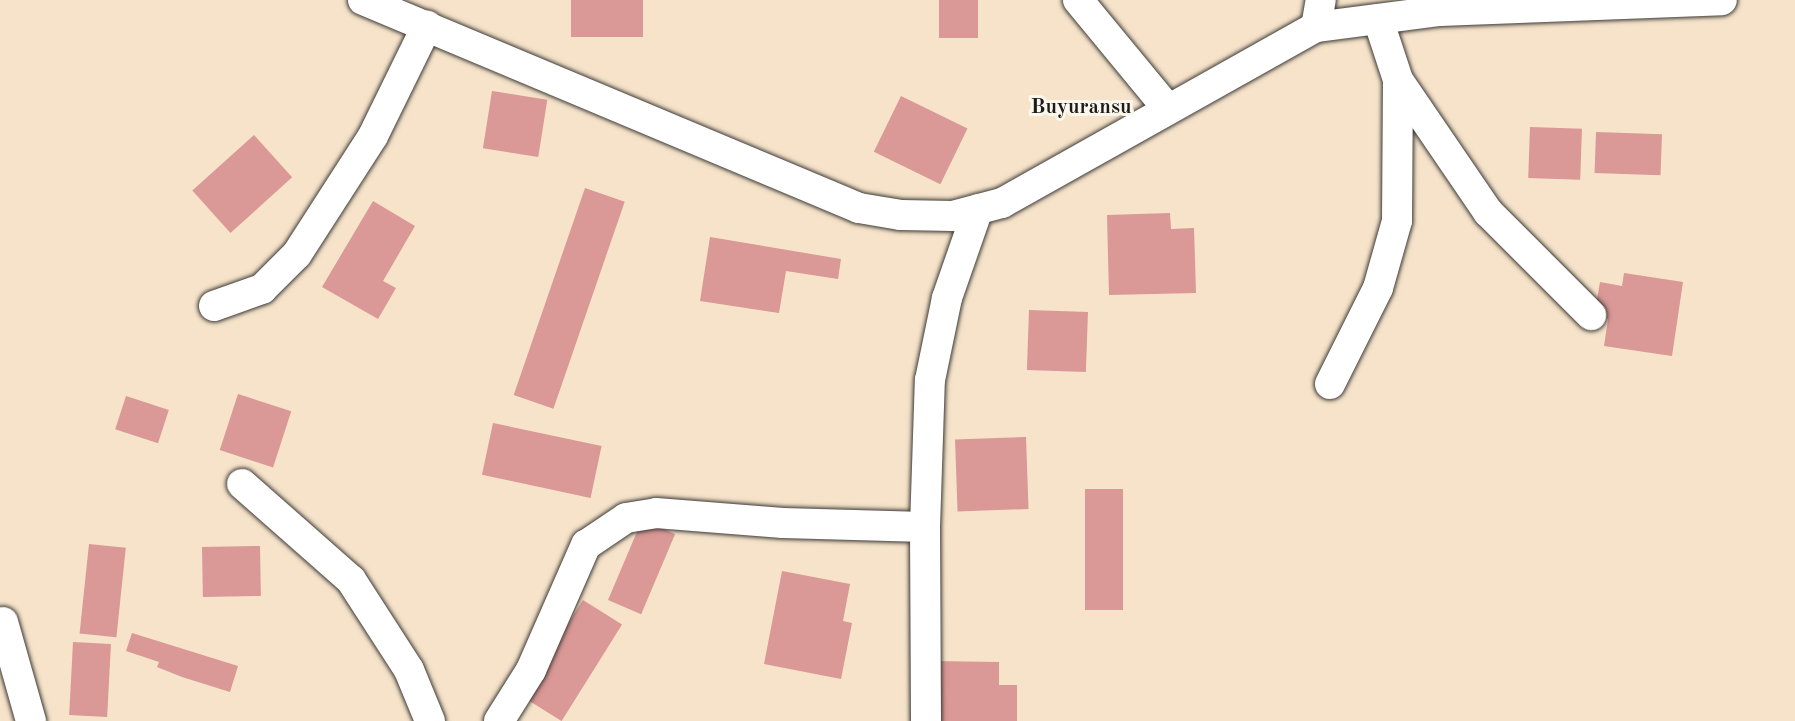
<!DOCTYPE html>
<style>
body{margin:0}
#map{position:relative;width:1795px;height:721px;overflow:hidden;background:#f6e3ca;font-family:"Old Standard TT",serif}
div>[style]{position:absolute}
.building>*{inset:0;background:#da9896;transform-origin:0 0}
.roads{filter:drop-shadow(0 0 2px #3d3a36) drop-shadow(0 0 2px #3d3a36)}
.minor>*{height:30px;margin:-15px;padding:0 15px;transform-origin:15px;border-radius:15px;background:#fff}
span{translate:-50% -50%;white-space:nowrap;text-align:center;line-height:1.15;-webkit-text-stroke:6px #fbf7ec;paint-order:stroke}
.quarter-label{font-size:21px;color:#1c1c1c;font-weight:700}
</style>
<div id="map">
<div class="building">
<i style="left:571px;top:0;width:72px;height:37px"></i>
<i style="left:939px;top:0;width:39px;height:38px"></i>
<i style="left:492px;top:91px;width:56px;height:58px;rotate:9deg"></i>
<i style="left:901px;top:96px;width:74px;height:62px;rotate:26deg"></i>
<i style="left:1530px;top:127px;width:52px;height:51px;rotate:2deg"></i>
<i style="left:1596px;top:132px;width:66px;height:41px;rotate:2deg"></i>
<i style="left:254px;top:135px;width:57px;height:83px;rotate:48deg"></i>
<i style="left:585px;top:188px;width:42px;height:219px;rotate:19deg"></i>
<i style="clip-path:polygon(373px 201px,415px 226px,383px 281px,396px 288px,378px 319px,322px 287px)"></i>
<i style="clip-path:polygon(1170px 213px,1171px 229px,1194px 228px,1196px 293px,1109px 295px,1107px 215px)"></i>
<i style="clip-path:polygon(710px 237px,841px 259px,838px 279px,786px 271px,779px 313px,700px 301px)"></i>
<i style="clip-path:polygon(1624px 273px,1683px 282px,1672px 356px,1604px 346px,1608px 319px,1594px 317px,1600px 282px,1622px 286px)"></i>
<i style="left:1029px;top:310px;width:59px;height:60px;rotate:2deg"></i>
<i style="left:238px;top:394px;width:56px;height:59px;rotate:18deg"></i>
<i style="left:126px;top:396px;width:45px;height:35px;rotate:18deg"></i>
<i style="left:493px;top:423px;width:111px;height:53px;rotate:12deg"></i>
<i style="left:1026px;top:437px;width:72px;height:71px;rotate:88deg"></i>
<i style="left:1123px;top:489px;width:121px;height:38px;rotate:90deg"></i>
<i style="left:642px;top:520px;width:36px;height:87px;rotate:23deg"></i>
<i style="left:89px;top:544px;width:37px;height:90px;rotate:6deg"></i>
<i style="left:260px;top:546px;width:50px;height:58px;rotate:89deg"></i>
<i style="clip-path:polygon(782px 571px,850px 584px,843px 621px,852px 623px,841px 679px,764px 664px)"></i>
<i style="left:583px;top:600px;width:46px;height:114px;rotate:32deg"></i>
<i style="clip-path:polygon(132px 633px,238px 666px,230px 692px,182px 677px,157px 667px,159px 662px,126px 651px)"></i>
<i style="left:73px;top:642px;width:38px;height:73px;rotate:3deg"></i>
<i style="clip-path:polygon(933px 661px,999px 662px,999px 685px,1017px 685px,1017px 721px,933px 721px)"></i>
</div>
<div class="roads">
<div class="minor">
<i style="left:363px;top:0;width:538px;rotate:22.75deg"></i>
<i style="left:859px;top:208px;width:43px;rotate:9.5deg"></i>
<i style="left:901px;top:215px;width:52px;rotate:1.1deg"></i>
<i style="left:953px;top:216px;width:51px;rotate:-14.9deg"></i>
<i style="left:1002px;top:203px;width:360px;rotate:-29.3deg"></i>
<i style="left:1316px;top:27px;width:125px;rotate:-7.4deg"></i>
<i style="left:1440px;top:11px;width:282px;rotate:-2.2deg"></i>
<i style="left:1078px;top:0;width:141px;rotate:50.5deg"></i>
<i style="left:1378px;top:19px;width:64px;rotate:71.8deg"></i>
<i style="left:1398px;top:80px;width:160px;rotate:55.7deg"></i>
<i style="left:1488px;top:212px;width:146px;rotate:45deg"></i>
<i style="left:1316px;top:27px;width:27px;rotate:-80deg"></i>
<i style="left:214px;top:306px;width:51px;rotate:-19.5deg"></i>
<i style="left:262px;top:289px;width:49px;rotate:-45deg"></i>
<i style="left:297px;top:254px;width:140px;rotate:-57.2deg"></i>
<i style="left:373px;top:136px;width:123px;rotate:-63.9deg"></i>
<i style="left:1330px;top:384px;width:107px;rotate:-63.4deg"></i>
<i style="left:1378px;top:288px;width:70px;rotate:-74.2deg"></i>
<i style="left:1397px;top:221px;width:141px;rotate:-89.6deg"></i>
<i style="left:242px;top:484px;width:145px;rotate:41.4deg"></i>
<i style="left:351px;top:580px;width:107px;rotate:57.2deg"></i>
<i style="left:409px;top:670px;width:55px;rotate:67.6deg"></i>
<i style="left:3px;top:622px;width:103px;rotate:74.2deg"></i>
<i style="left:499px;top:721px;width:60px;rotate:-57.9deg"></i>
<i style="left:531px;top:670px;width:137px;rotate:-66.3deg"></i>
<i style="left:586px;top:545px;width:48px;rotate:-34deg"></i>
<i style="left:626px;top:518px;width:30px;rotate:-9deg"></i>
<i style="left:656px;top:513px;width:127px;rotate:4.5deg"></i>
<i style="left:783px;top:523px;width:142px;rotate:1.6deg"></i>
<i style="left:926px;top:721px;width:194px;rotate:-90.3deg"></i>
<i style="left:925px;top:527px;width:147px;rotate:-88.1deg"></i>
<i style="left:930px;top:380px;width:84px;rotate:-78.3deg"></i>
<i style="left:947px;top:298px;width:94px;rotate:-70.8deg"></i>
</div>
</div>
<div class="quarter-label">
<span style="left:1081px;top:108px">Buyuransu</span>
</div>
</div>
